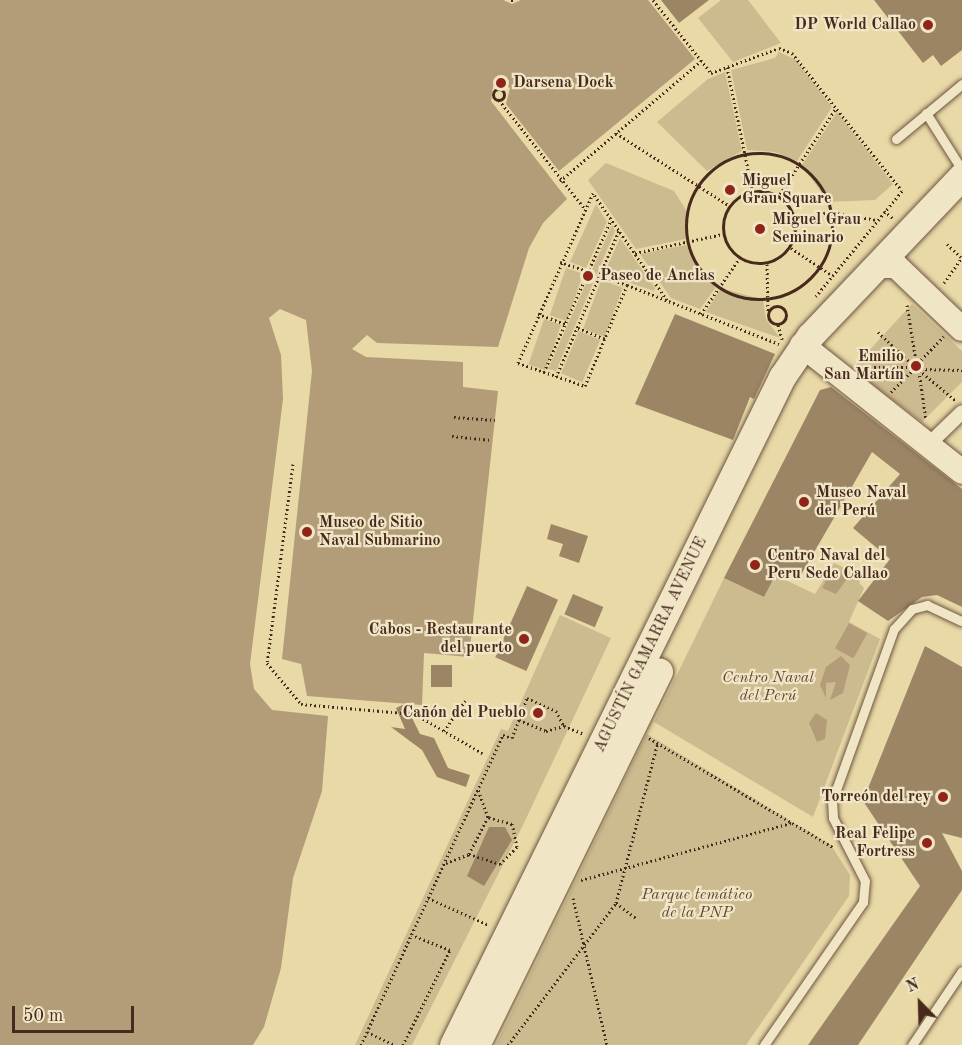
<!DOCTYPE html>
<meta charset="utf-8">
<style>
body{margin:0}
#map{position:relative;width:962px;height:1045px;overflow:hidden;background:#e8d9a7;font-family:"Old Standard TT",serif}
div>[style]{position:absolute}
.green>*{inset:0;background:#cdbb90;transform-origin:0 0}
.water>*{inset:0;background:#b29d78;transform-origin:0 0}
.building>*{inset:0;background:#9b8565;transform-origin:0 0}
.path>*{height:3px;margin-top:-1.5px;transform-origin:0;background:repeating-linear-gradient(90deg,#48291d 0 1.5px,transparent 0 4.5px)}
.path>.ring{margin:-1.5px;padding:0;box-sizing:content-box;background:none;border:3px solid #48291d;border-radius:50%}
.roads{filter:drop-shadow(0 0 2px #705540) drop-shadow(0 0 2px #705540)}
.service>*{height:9px;margin:-4.5px;padding:0 4.5px;transform-origin:4.5px;border-radius:4.5px;background:#f0e6c6}
.pedestrian>*{height:14px;margin:-7px;padding:0 7px;transform-origin:7px;border-radius:7px;background:#f0e6c6}
.tertiary>*{height:24px;margin:-12px;padding:0 12px;transform-origin:12px;border-radius:12px;background:#f0e6c6}
.secondary>*{height:27px;margin:-13.5px;padding:0 13.5px;transform-origin:13.5px;border-radius:13.5px;background:#f0e6c6}
.dots>*{width:16px;height:16px;translate:-50% -50%;box-sizing:border-box;border:3px solid #f0e6c6;border-radius:50%}
span{translate:-50% -50%;white-space:nowrap;text-align:center;line-height:1.15;-webkit-text-stroke:4.5px #f0e6c6;paint-order:stroke}
.poi-label{font-size:16px;color:#48291d;font-weight:700}
.right{translate:-100% -50%;text-align:right}
.left{translate:0 -50%;text-align:left}
.street-label{font-size:16px;color:#48291d}
.park-label{font-size:16px;color:#634634;font-style:italic}
.north{position:absolute;left:890px;top:973px;width:60px;height:60px;-webkit-text-stroke:4px #f0e6c6;paint-order:stroke;rotate:337deg;font-size:16px;font-weight:700;line-height:24px;text-align:center;color:#48291d}
.north::after{content:'';display:block;margin:auto;width:21px;height:27px;background:#48291d;clip-path:polygon(50% 0,100% 100%,50% 72%,0 100%)}
.scale{position:absolute;left:12px;top:1006px;width:122px;height:27px;box-sizing:border-box;border:3px solid #48291d;border-top:0;padding-left:8px;font-size:18px;line-height:21px;white-space:nowrap;color:#48291d;-webkit-text-stroke:4px #f0e6c6;paint-order:stroke}
</style>
<div id="map">
<div class="green">
<i style="clip-path:polygon(721px 0,748px 0,781px 43px,733px 62px,698px 18px)"></i>
<i style="clip-path:polygon(779px 52px,796px 60px,832px 107px,797px 161px,775px 152px,747px 150px,731px 70px,775px 58px)"></i>
<i style="clip-path:polygon(725px 72px,742px 151px,707px 171px,657px 122px,708px 79px)"></i>
<i style="clip-path:polygon(837px 112px,893px 184px,875px 200px,828px 202px,802px 165px)"></i>
<i style="clip-path:polygon(606px 163px,674px 191px,686px 210px,686px 239px,636px 249px,588px 180px)"></i>
<i style="clip-path:polygon(596px 204px,607px 222px,586px 268px,570px 262px)"></i>
<i style="clip-path:polygon(612px 225px,615px 231px,556px 371px,548px 369px)"></i>
<i style="clip-path:polygon(620px 238px,655px 288px,654px 291px,604px 274px)"></i>
<i style="clip-path:polygon(686px 245px,698px 270px,716px 287px,700px 309px,671px 298px,640px 254px)"></i>
<i style="left:566px;top:268px;width:18px;height:50px;rotate:19deg"></i>
<i style="left:601px;top:280px;width:23px;height:52px;rotate:20deg"></i>
<i style="clip-path:polygon(721px 288px,763px 300px,766px 319px,780px 338px,706px 312px)"></i>
<i style="clip-path:polygon(912px 304px,962px 351px,962px 382px,922px 422px,852px 369px)"></i>
<i style="left:544px;top:319px;width:18px;height:48px;rotate:19deg"></i>
<i style="left:579px;top:331px;width:23px;height:46px;rotate:23deg"></i>
<i style="clip-path:polygon(834px 563px,862px 576px,859px 583px,864px 588px,849px 622px,880px 639px,813px 817px,654px 722px,724px 578px,764px 597px,775px 575px,815px 594px)"></i>
<i style="clip-path:polygon(560px 615px,611px 638px,524px 823px,412px 1045px,355px 1045px,501px 729px,508px 731px)"></i>
<i style="clip-path:polygon(647px 734px,831px 845px,850px 875px,849px 896px,746px 1045px,496px 1045px)"></i>
</div>
<div class="water">
<i style="clip-path:polygon(0 0,503px 0,512px 4px,521px 0,648px 0,695px 59px,559px 171px,506px 104px,510px 88px,501px 83px,493px 86px,491px 101px,567px 199px,543px 223px,529px 248px,498px 347px,377px 343px,367px 335px,352px 349px,366px 357px,463px 362px,463px 387px,498px 391px,469px 657px,424px 653px,422px 705px,307px 696px,301px 664px,282px 659px,312px 371px,306px 320px,280px 309px,269px 318px,281px 355px,283px 399px,250px 664px,254px 689px,272px 710px,328px 716px,322px 791px,293px 878px,281px 968px,264px 1027px,253px 1045px,0 1045px)"></i>
<i style="clip-path:polygon(838px 570px,847px 579px,836px 594px,822px 588px,831px 571px)"></i>
<i style="left:849px;top:623px;width:21px;height:29px;rotate:29deg"></i>
<i style="clip-path:polygon(841px 656px,850px 665px,843px 693px,830px 700px,836px 682px,826px 683px,826px 698px,820px 685px,826px 667px)"></i>
<i style="clip-path:polygon(816px 713px,827px 720px,825px 739px,817px 742px,809px 723px)"></i>
</div>
<div class="building">
<i style="clip-path:polygon(661px 0,709px 0,679px 23px)"></i>
<i style="clip-path:polygon(874px 0,962px 0,962px 50px,941px 66px,933px 55px,923px 63px)"></i>
<i style="clip-path:polygon(675px 314px,775px 354px,754px 399px,750px 397px,733px 440px,635px 404px)"></i>
<i style="clip-path:polygon(831px 387px,962px 489px,962px 607px,937px 595px,922px 597px,888px 621px,858px 601px,890px 559px,853px 528px,900px 474px,872px 452px,798px 580px,778px 570px,764px 597px,724px 578px,820px 390px)"></i>
<i style="clip-path:polygon(551px 524px,588px 536px,579px 563px,559px 556px,563px 544px,547px 539px)"></i>
<i style="left:527px;top:586px;width:34px;height:78px;rotate:24deg"></i>
<i style="left:573px;top:594px;width:33px;height:22px;rotate:23deg"></i>
<i style="clip-path:polygon(925px 646px,962px 667px,962px 838px,942px 833px,962px 871px,962px 890px,858px 1045px,808px 1045px,920px 886px,863px 801px)"></i>
<i style="left:431px;top:665px;width:21px;height:22px"></i>
<i style="clip-path:polygon(405px 704px,420px 734px,434px 738px,448px 768px,470px 775px,466px 787px,437px 777px,422px 750px,391px 727px,405px 729px,396px 708px)"></i>
<i style="clip-path:polygon(489px 827px,505px 827px,512px 840px,484px 886px,467px 876px)"></i>
</div>
<div class="path">
<i style="left:511px;top:0;width:3px"></i>
<i style="left:653px;top:0;width:93px;rotate:51.5deg"></i>
<i style="left:711px;top:73px;width:72px;rotate:-20.2deg"></i>
<i style="left:779px;top:48px;width:14px;rotate:21deg"></i>
<i style="left:792px;top:53px;width:176px;rotate:51.4deg"></i>
<i style="left:902px;top:191px;width:136px;rotate:129.3deg"></i>
<i style="left:727px;top:67px;width:125px;rotate:78.4deg"></i>
<i class="ring" style="left:493.5px;top:89.5px;width:8px;height:8px"></i>
<i style="left:499px;top:100px;width:139px;rotate:51.7deg"></i>
<i style="left:616px;top:133px;width:133px;rotate:32.7deg"></i>
<i class="ring" style="left:686px;top:153px;width:143px;height:143px"></i>
<i style="left:560px;top:181px;width:185px;rotate:-40.4deg"></i>
<i class="ring" style="left:723px;top:191px;width:69px;height:69px"></i>
<i style="left:780px;top:194px;width:103px;rotate:-56.9deg"></i>
<i style="left:884px;top:211px;width:13px;rotate:39deg"></i>
<i style="left:797px;top:219px;width:33px;rotate:-12deg"></i>
<i style="left:829px;top:212px;width:49px;rotate:9.5deg"></i>
<i style="left:947px;top:244px;width:19px;rotate:43deg"></i>
<i style="left:791px;top:248px;width:50px;rotate:33.7deg"></i>
<i style="left:635px;top:253px;width:90px;rotate:-12.2deg"></i>
<i style="left:560px;top:262px;width:29px;rotate:18deg"></i>
<i style="left:767px;top:264px;width:48px;rotate:88.8deg"></i>
<i style="left:601px;top:275px;width:28px;rotate:21deg"></i>
<i style="left:944px;top:283px;width:32px;rotate:-55deg"></i>
<i style="left:667px;top:300px;width:130px;rotate:-124.7deg"></i>
<i style="left:593px;top:193px;width:186px;rotate:113.8deg"></i>
<i style="left:518px;top:363px;width:71px;rotate:18.9deg"></i>
<i style="left:585px;top:386px;width:109px;rotate:-67.4deg"></i>
<i style="left:627px;top:285px;width:163px;rotate:21.2deg"></i>
<i style="left:907px;top:305px;width:57px;rotate:80.9deg"></i>
<i class="ring" style="left:768px;top:306px;width:15px;height:15px"></i>
<i style="left:538px;top:314px;width:30px;rotate:20deg"></i>
<i style="left:701px;top:314px;width:67px;rotate:-55.4deg"></i>
<i style="left:778px;top:325px;width:15px;rotate:74deg"></i>
<i style="left:578px;top:328px;width:29px;rotate:22deg"></i>
<i style="left:878px;top:332px;width:47px;rotate:43.3deg"></i>
<i class="ring" style="left:911px;top:362px;width:7px;height:7px"></i>
<i style="left:918px;top:363px;width:37px;rotate:-46deg"></i>
<i style="left:861px;top:367px;width:49px"></i>
<i style="left:921px;top:369px;width:41px;rotate:1.4deg"></i>
<i style="left:919px;top:370px;width:47px;rotate:39.8deg"></i>
<i style="left:919px;top:371px;width:49px;rotate:81.9deg"></i>
<i style="left:544px;top:372px;width:166px;rotate:-66.2deg"></i>
<i style="left:556px;top:377px;width:159px;rotate:-66.7deg"></i>
<i style="left:891px;top:392px;width:31px;rotate:-45deg"></i>
<i style="left:454px;top:417px;width:41px;rotate:4.2deg"></i>
<i style="left:452px;top:436px;width:40px;rotate:5.7deg"></i>
<i style="left:293px;top:464px;width:201px;rotate:97.4deg"></i>
<i style="left:267px;top:663px;width:53px;rotate:50.3deg"></i>
<i style="left:301px;top:704px;width:114px;rotate:5deg"></i>
<i style="left:415px;top:714px;width:78px;rotate:30.2deg"></i>
<i style="left:519px;top:720px;width:29px;rotate:22deg"></i>
<i style="left:546px;top:731px;width:19px;rotate:-16deg"></i>
<i style="left:444px;top:731px;width:37px;rotate:-55deg"></i>
<i style="left:649px;top:738px;width:215px;rotate:30.7deg"></i>
<i style="left:469px;top:854px;width:42px;rotate:-62.8deg"></i>
<i style="left:446px;top:863px;width:25px;rotate:-21deg"></i>
<i style="left:469px;top:854px;width:33px;rotate:18deg"></i>
<i style="left:500px;top:864px;width:24px;rotate:-45deg"></i>
<i style="left:517px;top:847px;width:24px;rotate:-102deg"></i>
<i style="left:512px;top:824px;width:25px;rotate:-164deg"></i>
<i style="left:488px;top:817px;width:29px;rotate:-110deg"></i>
<i style="left:581px;top:880px;width:218px;rotate:-15.2deg"></i>
<i style="left:428px;top:898px;width:67px;rotate:23.9deg"></i>
<i style="left:573px;top:898px;width:151px;rotate:77deg"></i>
<i style="left:616px;top:903px;width:26px;rotate:37deg"></i>
<i style="left:367px;top:1032px;width:31px;rotate:25deg"></i>
<i style="left:361px;top:1045px;width:341px;rotate:-65.4deg"></i>
<i style="left:503px;top:735px;width:9px;rotate:18deg"></i>
<i style="left:512px;top:738px;width:43px;rotate:-69.4deg"></i>
<i style="left:527px;top:698px;width:32px;rotate:24deg"></i>
<i style="left:556px;top:711px;width:17px;rotate:62deg"></i>
<i style="left:564px;top:726px;width:22px;rotate:22deg"></i>
<i style="left:403px;top:1045px;width:106px;rotate:-63.7deg"></i>
<i style="left:450px;top:950px;width:41px;rotate:-158.5deg"></i>
<i style="left:508px;top:1045px;width:178px;rotate:-52.7deg"></i>
<i style="left:616px;top:903px;width:166px;rotate:-75.4deg"></i>
</div>
<div class="roads">
<div class="service">
<i style="left:926px;top:113px;width:67px;rotate:57.7deg"></i>
<i style="left:896px;top:139px;width:86px;rotate:-39.8deg"></i>
<i style="left:764px;top:1045px;width:174px;rotate:-55.3deg"></i>
<i style="left:863px;top:902px;width:21px;rotate:-85deg"></i>
<i style="left:865px;top:881px;width:71px;rotate:-116.9deg"></i>
<i style="left:833px;top:818px;width:17px;rotate:-93deg"></i>
<i style="left:832px;top:801px;width:183px;rotate:-70.2deg"></i>
<i style="left:894px;top:629px;width:27px;rotate:-48deg"></i>
<i style="left:912px;top:609px;width:16px;rotate:-15deg"></i>
<i style="left:927px;top:605px;width:38px;rotate:25deg"></i>
<i style="left:912px;top:1045px;width:89px;rotate:-56deg"></i>
</div>
<div class="pedestrian">
<i style="left:928px;top:445px;width:47px;rotate:-44.1deg"></i>
</div>
<div class="tertiary">
<i style="left:879px;top:266px;width:17px"></i>
<i style="left:896px;top:266px;width:91px;rotate:43.7deg"></i>
<i style="left:802px;top:345px;width:204px;rotate:38.4deg"></i>
</div>
<div class="secondary">
<i style="left:453px;top:1045px;width:745px;rotate:-63.78deg"></i>
<i style="left:782px;top:377px;width:50px;rotate:-55.7deg"></i>
<i style="left:810px;top:336px;width:221px;rotate:-46.5deg"></i>
<i style="left:476px;top:1045px;width:416px;rotate:-63.9deg"></i>
</div>
</div>
<div class="dots">
<i style="left:928px;top:25px;background:#8f2418"></i>
<i style="left:501px;top:83px;background:#8f2418"></i>
<i style="left:730px;top:190px;background:#8f2418"></i>
<i style="left:760px;top:229px;background:#8f2418"></i>
<i style="left:588px;top:276px;background:#8f2418"></i>
<i style="left:916px;top:366px;background:#8f2418"></i>
<i style="left:804px;top:502px;background:#8f2418"></i>
<i style="left:307px;top:532px;background:#8f2418"></i>
<i style="left:755px;top:565px;background:#8f2418"></i>
<i style="left:524px;top:639px;background:#8f2418"></i>
<i style="left:538px;top:713px;background:#8f2418"></i>
<i style="left:943px;top:797px;background:#8f2418"></i>
<i style="left:927px;top:843px;background:#8f2418"></i>
</div>
<div class="poi-label">
<span class="right" style="left:916px;top:25px">DP World Callao</span>
<span class="left" style="left:513px;top:83px">Darsena Dock</span>
<span class="left" style="left:742px;top:190px">Miguel<br>Grau Square</span>
<span class="left" style="left:772px;top:229px">Miguel Grau<br>Seminario</span>
<span class="left" style="left:600px;top:276px">Paseo de Anclas</span>
<span class="right" style="left:904px;top:366px">Emilio<br>San Martín</span>
<span class="left" style="left:816px;top:502px">Museo Naval<br>del Perú</span>
<span class="left" style="left:319px;top:532px">Museo de Sitio<br>Naval Submarino</span>
<span class="left" style="left:767px;top:565px">Centro Naval del<br>Peru Sede Callao</span>
<span class="right" style="left:512px;top:639px">Cabos - Restaurante<br>del puerto</span>
<span class="right" style="left:526px;top:713px">Cañón del Pueblo</span>
<span class="right" style="left:931px;top:797px">Torreón del rey</span>
<span class="right" style="left:915px;top:843px">Real Felipe<br>Fortress</span>
</div>
<div class="street-label">
<span style="left:651px;top:645px;rotate:-64deg">AGUSTÍN GAMARRA AVENUE</span>
</div>
<div class="park-label">
<span style="left:768px;top:687px">Centro Naval<br>del Perú</span>
<span style="left:697px;top:904px">Parque temático<br>de la PNP</span>
</div>
<div class="north">N</div>
<div class="scale">50 m</div>
</div>
